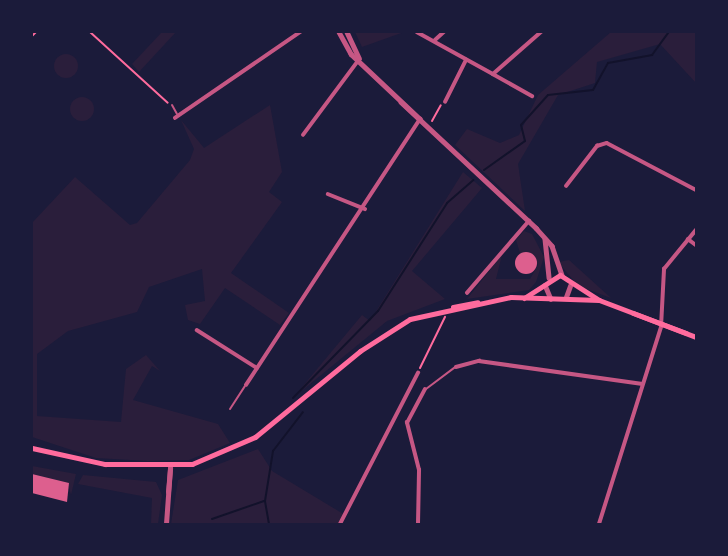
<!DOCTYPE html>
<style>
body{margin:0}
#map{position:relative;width:728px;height:556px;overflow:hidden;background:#1b1b3a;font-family:Rubik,sans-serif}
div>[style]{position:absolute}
.green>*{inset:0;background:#2a1e3b}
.round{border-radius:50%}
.stream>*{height:2px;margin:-1px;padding:0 1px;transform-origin:1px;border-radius:1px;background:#12122b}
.building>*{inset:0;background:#dd5f8e}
.path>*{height:2px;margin:-1px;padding:0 1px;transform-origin:1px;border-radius:1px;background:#ff6b9d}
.service>*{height:2px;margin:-1px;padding:0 1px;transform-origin:1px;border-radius:1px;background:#c65784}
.minor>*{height:3.5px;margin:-1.75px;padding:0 1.75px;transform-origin:1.75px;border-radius:1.75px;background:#c65784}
.tertiary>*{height:4.5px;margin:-2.25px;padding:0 2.25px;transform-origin:2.25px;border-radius:2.25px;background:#c65784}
.secondary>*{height:5px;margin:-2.5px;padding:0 2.5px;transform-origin:2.5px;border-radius:2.5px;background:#ff6b9d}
span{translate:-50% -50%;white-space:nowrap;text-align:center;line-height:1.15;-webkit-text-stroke:7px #1b1b3a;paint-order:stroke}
.frame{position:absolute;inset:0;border:33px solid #1b1b3a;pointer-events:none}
</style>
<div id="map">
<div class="green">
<i style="clip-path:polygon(162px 32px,176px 32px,139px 72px,132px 64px)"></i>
<i style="clip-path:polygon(355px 32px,404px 32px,362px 47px)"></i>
<i style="clip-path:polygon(611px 32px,696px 32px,696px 83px,660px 44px,597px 62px,595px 83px,558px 95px,518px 164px,525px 211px,455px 145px,467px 129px,500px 143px,519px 135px,538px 95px)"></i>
<i class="round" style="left:54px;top:54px;width:24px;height:24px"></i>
<i class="round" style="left:70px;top:97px;width:24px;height:24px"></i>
<i style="clip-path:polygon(270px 105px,282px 172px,269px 192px,282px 202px,231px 273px,289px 313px,280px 325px,225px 288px,200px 324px,188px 320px,185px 305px,205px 301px,202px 269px,149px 287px,137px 312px,68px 331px,37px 354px,37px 416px,121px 422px,126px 369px,146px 355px,160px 371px,152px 366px,133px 400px,218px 424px,230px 443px,189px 460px,148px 461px,96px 458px,32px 437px,32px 223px,75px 177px,130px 225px,137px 223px,190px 160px,194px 149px,181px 120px,204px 148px)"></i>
<i style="clip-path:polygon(463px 172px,482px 188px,412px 271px,445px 299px,387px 321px,293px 398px,362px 315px,370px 321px)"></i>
<i style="clip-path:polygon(524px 231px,532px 234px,544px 257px,536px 282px,529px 290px,467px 299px,502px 255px,496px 279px,530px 279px,538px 265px,530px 252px,520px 253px,516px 240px)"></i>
<i style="clip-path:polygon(569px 260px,611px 298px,578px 286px,558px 262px)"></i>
<i style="clip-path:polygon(258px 449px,272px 471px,345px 515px,340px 524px,171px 524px,178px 480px)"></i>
<i style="clip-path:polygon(32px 466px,76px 474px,71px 495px,68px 483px,32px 474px)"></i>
<i style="clip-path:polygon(83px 475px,156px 482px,162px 495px,158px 524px,151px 524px,152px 498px,78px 484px)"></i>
</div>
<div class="stream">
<i style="left:484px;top:170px;width:50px;rotate:-35.3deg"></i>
<i style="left:525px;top:141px;width:16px;rotate:-104deg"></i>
<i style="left:521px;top:125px;width:40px;rotate:-48deg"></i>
<i style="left:548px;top:95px;width:45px;rotate:-6.3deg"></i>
<i style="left:593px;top:90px;width:31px;rotate:-61deg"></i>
<i style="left:608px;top:63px;width:45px;rotate:-10.3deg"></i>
<i style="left:652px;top:55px;width:29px;rotate:-54deg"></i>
<i style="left:293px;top:398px;width:122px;rotate:-45.7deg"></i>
<i style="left:378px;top:311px;width:128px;rotate:-57.4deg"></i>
<i style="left:447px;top:203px;width:35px;rotate:-41deg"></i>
<i style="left:212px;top:519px;width:55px;rotate:-19.1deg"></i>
<i style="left:269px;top:524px;width:23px;rotate:-100deg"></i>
<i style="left:265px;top:501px;width:51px;rotate:-80.9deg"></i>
<i style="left:273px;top:451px;width:49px;rotate:-52.4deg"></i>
</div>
<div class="building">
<i class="round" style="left:515px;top:252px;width:22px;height:22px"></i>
<i style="clip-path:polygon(32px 474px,69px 483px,67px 502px,32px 493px)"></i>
</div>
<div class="path">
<i style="left:90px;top:32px;width:105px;rotate:42.3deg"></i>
<i style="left:32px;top:36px;width:6px;rotate:-45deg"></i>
<i style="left:432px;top:121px;width:18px;rotate:-61deg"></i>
<i style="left:420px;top:368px;width:57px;rotate:-63.9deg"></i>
</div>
<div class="service">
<i style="left:172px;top:105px;width:10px;rotate:61deg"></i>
<i style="left:426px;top:389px;width:36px;rotate:-37deg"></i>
<i style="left:230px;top:409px;width:27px;rotate:-57deg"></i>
</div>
<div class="minor">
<i style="left:417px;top:32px;width:87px;rotate:28.9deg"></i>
<i style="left:493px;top:74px;width:64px;rotate:-41.2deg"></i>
<i style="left:435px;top:40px;width:12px;rotate:-42deg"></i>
<i style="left:493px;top:74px;width:45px;rotate:29.4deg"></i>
<i style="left:445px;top:102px;width:47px;rotate:-63.4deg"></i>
<i style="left:175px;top:118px;width:152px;rotate:-34.5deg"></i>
<i style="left:303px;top:135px;width:92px;rotate:-53.4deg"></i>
<i style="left:566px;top:186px;width:51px;rotate:-52.2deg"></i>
<i style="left:597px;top:146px;width:10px;rotate:-17deg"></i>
<i style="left:607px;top:143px;width:101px;rotate:27.8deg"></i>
<i style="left:328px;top:194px;width:40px;rotate:22deg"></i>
<i style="left:688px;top:239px;width:10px;rotate:37deg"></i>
<i style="left:467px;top:293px;width:95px;rotate:-49.3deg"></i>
<i style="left:197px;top:330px;width:71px;rotate:32.3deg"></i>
<i style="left:456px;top:367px;width:24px;rotate:-15deg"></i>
<i style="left:479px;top:361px;width:165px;rotate:8deg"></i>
<i style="left:246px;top:385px;width:318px;rotate:-56.8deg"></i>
<i style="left:340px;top:524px;width:170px;rotate:-62.7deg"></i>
<i style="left:418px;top:524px;width:54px;rotate:-88.9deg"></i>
<i style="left:419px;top:470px;width:49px;rotate:-104.3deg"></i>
<i style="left:407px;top:423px;width:38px;rotate:-62deg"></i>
<i style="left:599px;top:524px;width:207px;rotate:-72.5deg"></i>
<i style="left:661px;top:327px;width:58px;rotate:-87deg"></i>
<i style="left:664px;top:269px;width:50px;rotate:-50.6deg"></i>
</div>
<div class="tertiary">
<i style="left:339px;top:32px;width:25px;rotate:61deg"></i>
<i style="left:351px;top:54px;width:95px;rotate:43.3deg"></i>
<i style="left:347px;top:32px;width:29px;rotate:65deg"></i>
<i style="left:401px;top:102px;width:185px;rotate:43deg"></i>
<i style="left:536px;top:228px;width:24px;rotate:48deg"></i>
<i style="left:552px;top:246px;width:31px;rotate:71deg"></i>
<i style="left:545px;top:239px;width:39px;rotate:84deg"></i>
<i style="left:545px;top:285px;width:15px;rotate:67deg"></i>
<i style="left:566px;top:297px;width:12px;rotate:-70deg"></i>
<i style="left:168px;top:492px;width:24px;rotate:-85deg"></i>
<i style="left:166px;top:524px;width:56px;rotate:-85.9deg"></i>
</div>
<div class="secondary">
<i style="left:524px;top:298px;width:43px;rotate:-32.6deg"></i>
<i style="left:560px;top:275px;width:46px;rotate:32.7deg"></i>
<i style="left:599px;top:300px;width:93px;rotate:20.8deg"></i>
<i style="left:453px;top:307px;width:25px;rotate:-11deg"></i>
<i style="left:633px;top:313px;width:67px;rotate:20.9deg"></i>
<i style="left:32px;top:448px;width:75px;rotate:12.4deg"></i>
<i style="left:105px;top:464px;width:87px"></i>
<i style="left:192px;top:464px;width:69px;rotate:-23.2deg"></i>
<i style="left:255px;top:437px;width:136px;rotate:-39.3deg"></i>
<i style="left:360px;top:351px;width:59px;rotate:-32.6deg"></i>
<i style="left:410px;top:319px;width:103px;rotate:-12.3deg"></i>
<i style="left:511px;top:297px;width:88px;rotate:2deg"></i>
</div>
<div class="frame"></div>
</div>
